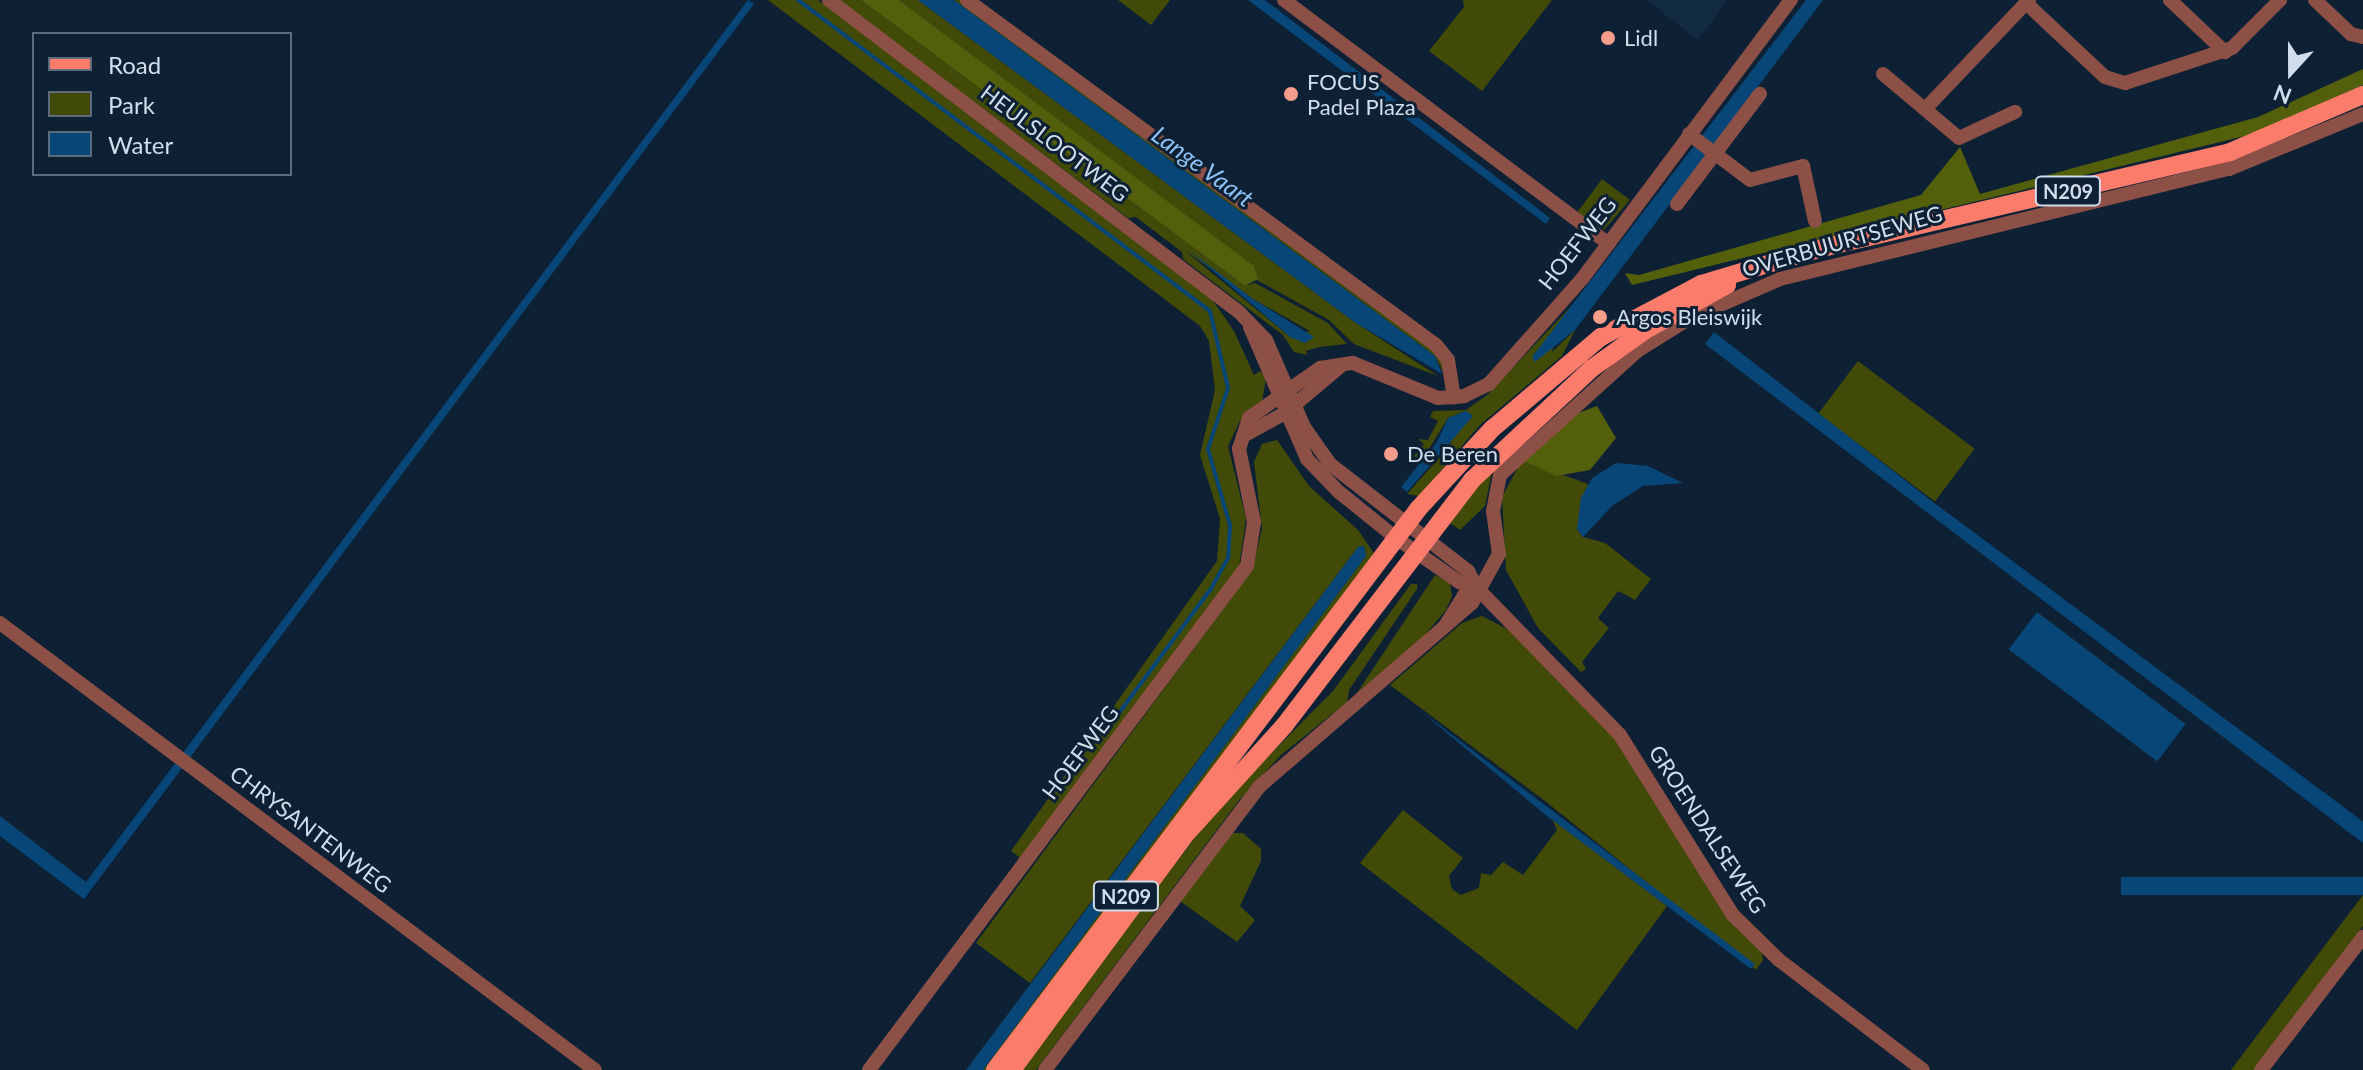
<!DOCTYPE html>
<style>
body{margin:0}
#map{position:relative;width:2363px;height:1070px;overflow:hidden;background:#0e2134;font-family:Lato,sans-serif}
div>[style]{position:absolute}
.built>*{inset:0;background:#122b43}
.green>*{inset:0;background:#414a06;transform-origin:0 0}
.forest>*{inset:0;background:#545f0c}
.water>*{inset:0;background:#074677;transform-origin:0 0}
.stream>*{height:4px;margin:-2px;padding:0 2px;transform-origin:2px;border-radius:2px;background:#074677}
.minor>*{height:14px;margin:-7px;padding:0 7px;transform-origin:7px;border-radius:7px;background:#8d5047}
.major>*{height:18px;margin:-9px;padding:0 9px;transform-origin:9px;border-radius:9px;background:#fc7c6c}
.dots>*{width:22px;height:22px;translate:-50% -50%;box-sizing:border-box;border:4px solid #0e2134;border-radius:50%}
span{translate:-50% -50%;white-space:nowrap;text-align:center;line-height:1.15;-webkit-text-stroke:6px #0e2134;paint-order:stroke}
.shield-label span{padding:2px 6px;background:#0e2134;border:2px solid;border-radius:6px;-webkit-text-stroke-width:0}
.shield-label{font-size:20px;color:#d1ddea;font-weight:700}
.poi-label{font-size:22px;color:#d1ddea}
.left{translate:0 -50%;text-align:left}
.street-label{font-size:22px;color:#d1ddea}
.water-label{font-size:24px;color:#8ec3f8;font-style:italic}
.legend{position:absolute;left:32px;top:32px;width:260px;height:144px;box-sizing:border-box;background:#0e2134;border:2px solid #5c6c7d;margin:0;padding:10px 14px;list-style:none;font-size:24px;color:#d1ddea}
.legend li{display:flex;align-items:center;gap:16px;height:40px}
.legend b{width:40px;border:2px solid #5c6c7d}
.north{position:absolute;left:2251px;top:32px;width:80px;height:80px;-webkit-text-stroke:6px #0e2134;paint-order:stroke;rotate:201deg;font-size:22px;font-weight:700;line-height:32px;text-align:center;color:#d1ddea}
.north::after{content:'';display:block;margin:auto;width:28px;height:36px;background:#d1ddea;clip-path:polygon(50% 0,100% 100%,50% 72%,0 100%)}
</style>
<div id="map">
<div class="built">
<i style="clip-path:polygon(1646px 0,1728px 0,1698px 40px)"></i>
</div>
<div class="green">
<i style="clip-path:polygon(768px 0,818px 0,1209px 295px,1234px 331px,1254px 375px,1260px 371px,1266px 378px,1262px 402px,1240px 421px,1228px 446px,1246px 519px,1239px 567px,1023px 860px,1011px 851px,1217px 561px,1220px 519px,1200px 455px,1215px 390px,1209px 341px,1200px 326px)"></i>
<i style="clip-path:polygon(evenodd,839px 0,861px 0,1245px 286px,1255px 283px,1328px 323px,1347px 344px,1319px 347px,1306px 351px,1307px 355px,1294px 352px,1283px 335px,1183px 259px,1182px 252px,1136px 217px,1128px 218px,839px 0,1184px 250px,1253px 299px,1310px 331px,1290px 337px,1184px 250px)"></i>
<i style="clip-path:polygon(899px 0,918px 0,1356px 323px,1438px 376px,1354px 344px,1329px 320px,1257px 280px,1253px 266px)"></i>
<i style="clip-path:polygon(954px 0,964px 0,1439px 353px,1444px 374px,1435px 356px)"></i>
<i style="clip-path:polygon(1118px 0,1170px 0,1151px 25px)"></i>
<i style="clip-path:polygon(1463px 0,1552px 0,1482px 91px,1429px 51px,1464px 7px)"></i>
<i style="clip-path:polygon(1602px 179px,1630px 200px,1604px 230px,1576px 214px)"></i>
<i style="clip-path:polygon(1575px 302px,1560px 325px,1552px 352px,1575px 330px,1562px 356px,1480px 425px,1419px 496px,1407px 494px,1448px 448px,1466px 411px,1448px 418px,1421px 462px,1414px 456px,1424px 444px,1418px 439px,1428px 440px,1438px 421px,1430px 417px,1433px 411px,1466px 410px,1487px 395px)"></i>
<i style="left:1858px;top:361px;width:146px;height:66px;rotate:37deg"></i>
<i style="clip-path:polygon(1277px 440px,1309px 486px,1358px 530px,1373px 552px,1372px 559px,990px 1070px,983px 1070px,1366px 556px,1364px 546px,1358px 547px,1030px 983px,976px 943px,1252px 570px,1262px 528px,1254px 462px,1262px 444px)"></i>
<i style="clip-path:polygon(1522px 460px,1588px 484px,1577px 529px,1583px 537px,1605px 543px,1651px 579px,1635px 600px,1618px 591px,1598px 618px,1609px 628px,1582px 662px,1586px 669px,1581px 672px,1538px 628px,1506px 570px,1502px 497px)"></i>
<i style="clip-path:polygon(1492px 471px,1485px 506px,1460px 530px,1450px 523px,1454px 514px)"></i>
<i style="clip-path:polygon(1435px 575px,1450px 583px,1452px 596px,1446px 610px,1418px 643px,1355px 696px)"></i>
<i style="clip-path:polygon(1411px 584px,1417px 584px,1417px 589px,1349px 690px,1347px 702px,1281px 755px,1240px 799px,1036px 1070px,1020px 1070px,1219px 806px,1333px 691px)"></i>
<i style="clip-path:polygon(1482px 616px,1507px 629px,1608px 729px,1762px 951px,1763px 960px,1756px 970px,1545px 801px,1390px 685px,1462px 623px)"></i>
<i style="clip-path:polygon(1403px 810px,1463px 858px,1449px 876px,1452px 889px,1461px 895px,1479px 888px,1481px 873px,1491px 875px,1503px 862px,1523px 875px,1557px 830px,1552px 819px,1667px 906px,1577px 1030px,1360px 863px)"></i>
<i style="clip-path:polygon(1230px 833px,1243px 833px,1261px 849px,1261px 861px,1240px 906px,1255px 920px,1237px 942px,1180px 901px)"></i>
<i style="clip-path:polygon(2363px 895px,2363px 926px,2255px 1070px,2231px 1070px)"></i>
</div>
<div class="forest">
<i style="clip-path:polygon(861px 0,899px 0,1254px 266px,1258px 279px,1245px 286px)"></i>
<i style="clip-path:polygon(2363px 69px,2363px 85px,2253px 134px,1632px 285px,1625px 273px,1639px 275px,1921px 195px,1960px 147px,1980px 194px,2258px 117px)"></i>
<i style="clip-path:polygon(1597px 406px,1616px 438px,1590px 470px,1556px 476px,1522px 460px,1576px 414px)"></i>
</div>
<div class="water">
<i style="clip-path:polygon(748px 0,754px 4px,84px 899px,0 836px,0 816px,86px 882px)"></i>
<i style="clip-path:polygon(918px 0,954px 0,1435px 356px,1442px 374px,1356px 323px)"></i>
<i style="clip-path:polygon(1248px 0,1265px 0,1550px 218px,1546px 224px)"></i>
<i style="clip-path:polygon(1806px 0,1823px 0,1575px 330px,1535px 362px,1532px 357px)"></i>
<i style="clip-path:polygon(1186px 248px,1253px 299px,1314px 337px,1305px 343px,1290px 337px)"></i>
<i style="clip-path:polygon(1714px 332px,1933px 502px,2353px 814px,2363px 822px,2363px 843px,1705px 344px)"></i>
<i style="clip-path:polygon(1466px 411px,1473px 416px,1407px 492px,1401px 487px,1437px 442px,1448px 418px)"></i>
<i style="clip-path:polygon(1616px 463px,1648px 466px,1683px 483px,1643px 486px,1612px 506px,1583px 537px,1577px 529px,1581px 498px,1592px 478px)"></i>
<i style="clip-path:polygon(1364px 546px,1366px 556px,983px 1070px,966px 1070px,1358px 547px)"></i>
<i style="left:2037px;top:612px;width:186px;height:47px;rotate:37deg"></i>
<i style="clip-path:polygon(1418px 709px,1755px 964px,1751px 969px,1547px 816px)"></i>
<i style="left:2363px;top:877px;width:18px;height:242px;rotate:90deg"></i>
</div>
<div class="stream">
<i style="left:798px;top:0;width:516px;rotate:37.05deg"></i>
<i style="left:1210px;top:311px;width:79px;rotate:76.8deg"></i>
<i style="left:1228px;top:388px;width:64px;rotate:108.2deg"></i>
<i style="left:1208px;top:449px;width:79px;rotate:73.9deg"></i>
<i style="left:1230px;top:525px;width:33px;rotate:93deg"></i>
<i style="left:1228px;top:558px;width:37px;rotate:119deg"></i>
<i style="left:1210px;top:590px;width:158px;rotate:126.5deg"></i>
</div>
<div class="minor">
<i style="left:829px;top:0;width:515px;rotate:37.27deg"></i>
<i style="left:1239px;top:312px;width:39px;rotate:46deg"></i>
<i style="left:1266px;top:340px;width:95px;rotate:66.4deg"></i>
<i style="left:1304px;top:427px;width:45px;rotate:54.9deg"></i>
<i style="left:1330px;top:464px;width:175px;rotate:37.8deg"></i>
<i style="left:1468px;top:571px;width:19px;rotate:62deg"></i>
<i style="left:1477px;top:588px;width:205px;rotate:45.8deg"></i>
<i style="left:1620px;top:735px;width:213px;rotate:57.9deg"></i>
<i style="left:1733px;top:915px;width:64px;rotate:44.4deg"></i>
<i style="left:1779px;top:960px;width:181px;rotate:37.4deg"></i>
<i style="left:967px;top:0;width:582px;rotate:36.34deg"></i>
<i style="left:1436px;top:345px;width:19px;rotate:51deg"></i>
<i style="left:1448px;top:360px;width:38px;rotate:81deg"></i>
<i style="left:1284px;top:0;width:406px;rotate:36.9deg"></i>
<i style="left:2170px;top:0;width:76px;rotate:43.4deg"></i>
<i style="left:2315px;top:0;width:50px;rotate:43.4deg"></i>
<i style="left:2351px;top:34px;width:12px;rotate:14deg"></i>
<i style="left:2026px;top:3px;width:108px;rotate:43.1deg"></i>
<i style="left:2105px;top:77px;width:21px;rotate:17deg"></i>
<i style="left:2125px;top:83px;width:113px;rotate:-18.1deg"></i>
<i style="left:2232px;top:48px;width:68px;rotate:-45deg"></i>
<i style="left:1883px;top:74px;width:99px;rotate:40.1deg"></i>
<i style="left:1959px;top:138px;width:62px;rotate:-24.9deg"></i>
<i style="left:1927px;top:107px;width:148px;rotate:-46.4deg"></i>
<i style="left:1689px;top:134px;width:76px;rotate:37deg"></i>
<i style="left:1750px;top:180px;width:55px;rotate:-14.8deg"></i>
<i style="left:1803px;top:166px;width:56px;rotate:77.7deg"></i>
<i style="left:1677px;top:204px;width:138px;rotate:-53deg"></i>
<i style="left:1250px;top:327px;width:144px;rotate:66.6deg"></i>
<i style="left:1307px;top:459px;width:46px;rotate:45.9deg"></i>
<i style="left:1339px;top:492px;width:73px;rotate:38.9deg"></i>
<i style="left:1396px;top:538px;width:77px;rotate:34.9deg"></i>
<i style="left:1459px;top:582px;width:19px;rotate:18deg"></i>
<i style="left:1243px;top:436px;width:48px;rotate:-28.7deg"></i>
<i style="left:1285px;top:413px;width:75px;rotate:-40.1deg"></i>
<i style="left:0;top:623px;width:744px;rotate:36.92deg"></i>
<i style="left:1445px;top:626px;width:36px;rotate:-58deg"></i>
<i style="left:1464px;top:595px;width:15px;rotate:-28deg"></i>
<i style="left:869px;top:1070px;width:630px;rotate:-53.13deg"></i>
<i style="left:1247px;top:566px;width:45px;rotate:-81deg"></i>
<i style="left:1254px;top:522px;width:75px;rotate:-101.6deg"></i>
<i style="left:1239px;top:449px;width:33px;rotate:-72deg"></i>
<i style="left:1249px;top:418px;width:87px;rotate:-35.2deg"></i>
<i style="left:1320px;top:368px;width:33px;rotate:-9deg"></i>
<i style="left:1353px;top:363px;width:92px;rotate:22.4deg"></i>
<i style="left:1438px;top:398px;width:26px;rotate:-4deg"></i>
<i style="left:1464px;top:396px;width:28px;rotate:-26deg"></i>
<i style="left:1489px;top:384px;width:140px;rotate:-48.5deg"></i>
<i style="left:1582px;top:279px;width:349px;rotate:-53.2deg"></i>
<i style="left:1045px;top:1070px;width:356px;rotate:-52.9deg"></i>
<i style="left:1260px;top:786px;width:280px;rotate:-40.8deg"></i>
<i style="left:1472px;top:603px;width:56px;rotate:-61.1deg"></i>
<i style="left:1499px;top:554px;width:43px;rotate:-97.9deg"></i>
<i style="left:1493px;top:511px;width:37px;rotate:-79deg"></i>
<i style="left:1500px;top:475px;width:185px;rotate:-42.1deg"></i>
<i style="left:1637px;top:351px;width:62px;rotate:-31.9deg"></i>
<i style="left:1690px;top:318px;width:98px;rotate:-23.4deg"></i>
<i style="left:1780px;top:279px;width:462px;rotate:-13.8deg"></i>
<i style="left:2229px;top:169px;width:145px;rotate:-22.3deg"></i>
<i style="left:2261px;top:1070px;width:168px;rotate:-52.5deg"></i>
</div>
<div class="major">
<i style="left:995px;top:1070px;width:704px;rotate:-52.97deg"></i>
<i style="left:1419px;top:508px;width:108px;rotate:-47.3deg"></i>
<i style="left:1492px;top:429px;width:143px;rotate:-40.2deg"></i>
<i style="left:1601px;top:337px;width:113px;rotate:-27.9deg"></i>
<i style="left:1701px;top:284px;width:126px;rotate:-16.6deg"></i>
<i style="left:1822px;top:248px;width:419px;rotate:-13.2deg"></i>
<i style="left:2230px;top:152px;width:145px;rotate:-23.2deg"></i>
<i style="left:1012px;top:1070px;width:293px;rotate:-53.6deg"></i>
<i style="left:1186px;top:834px;width:146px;rotate:-47.8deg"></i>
<i style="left:1284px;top:726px;width:310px;rotate:-52.6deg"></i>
<i style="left:1472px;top:480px;width:163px;rotate:-43deg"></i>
<i style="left:1591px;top:369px;width:65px;rotate:-35.6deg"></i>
<i style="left:1644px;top:331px;width:95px;rotate:-29deg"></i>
</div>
<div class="dots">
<i style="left:1608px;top:38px;background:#f49d8b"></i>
<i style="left:1291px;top:94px;background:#f49d8b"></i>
<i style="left:1600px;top:317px;background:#f49d8b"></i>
<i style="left:1391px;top:454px;background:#f49d8b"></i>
</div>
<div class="shield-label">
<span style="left:2068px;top:191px">N209</span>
<span style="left:1126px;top:896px">N209</span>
</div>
<div class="poi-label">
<span class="left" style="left:1624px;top:38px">Lidl</span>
<span class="left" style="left:1307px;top:94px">FOCUS<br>Padel Plaza</span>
<span class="left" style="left:1616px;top:317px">Argos Bleiswijk</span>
<span class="left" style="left:1407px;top:454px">De Beren</span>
</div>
<div class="street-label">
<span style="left:1055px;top:143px;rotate:37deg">HEULSLOOTWEG</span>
<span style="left:1842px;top:241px;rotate:-16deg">OVERBUURTSEWEG</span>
<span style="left:1577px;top:243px;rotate:-52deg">HOEFWEG</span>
<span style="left:1080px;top:752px;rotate:-53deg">HOEFWEG</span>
<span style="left:311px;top:829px;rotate:37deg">CHRYSANTENWEG</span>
<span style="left:1708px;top:829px;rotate:57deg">GROENDALSEWEG</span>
</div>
<div class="water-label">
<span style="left:1203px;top:166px;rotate:36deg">Lange Vaart</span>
</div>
<ul class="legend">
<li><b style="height:10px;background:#fc7c6c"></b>Road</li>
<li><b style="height:22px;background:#414a06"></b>Park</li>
<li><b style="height:22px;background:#074677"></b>Water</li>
</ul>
<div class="north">N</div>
</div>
